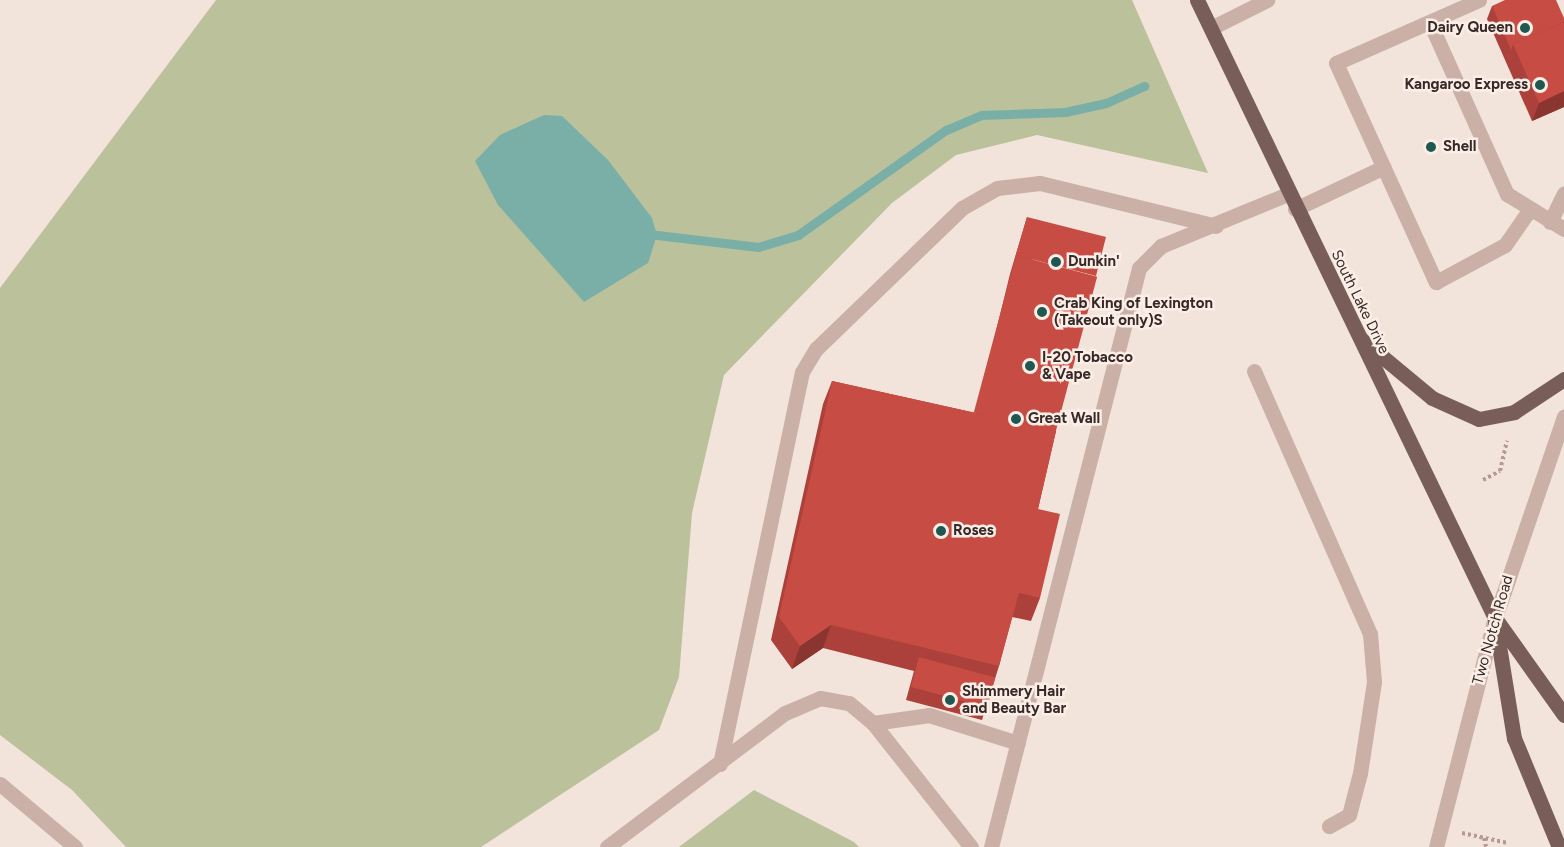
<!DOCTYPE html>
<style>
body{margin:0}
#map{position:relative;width:1564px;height:847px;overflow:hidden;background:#f2e3db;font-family:Figtree,sans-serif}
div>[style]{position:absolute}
.green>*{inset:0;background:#bbc19b}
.water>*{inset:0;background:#7aafa8}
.stream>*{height:9px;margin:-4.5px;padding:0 4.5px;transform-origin:4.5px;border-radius:4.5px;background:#7aafa8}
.path>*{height:4px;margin-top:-2px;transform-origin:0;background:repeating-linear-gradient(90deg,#b69a91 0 3px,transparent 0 6px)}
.minor>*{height:15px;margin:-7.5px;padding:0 7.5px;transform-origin:7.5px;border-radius:7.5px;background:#cab0a7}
.major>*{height:15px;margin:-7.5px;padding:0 7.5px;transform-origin:7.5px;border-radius:7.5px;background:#785d58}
.wall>*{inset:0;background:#ab413a}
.shaded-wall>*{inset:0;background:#8b3530}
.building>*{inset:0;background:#c74c44;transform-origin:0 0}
.dots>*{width:16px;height:16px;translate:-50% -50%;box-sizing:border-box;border:3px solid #faeee7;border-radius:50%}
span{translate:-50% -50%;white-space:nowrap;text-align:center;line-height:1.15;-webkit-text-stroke:5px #faeee7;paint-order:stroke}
.poi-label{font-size:15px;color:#362927;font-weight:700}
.right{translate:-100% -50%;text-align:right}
.left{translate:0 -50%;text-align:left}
.street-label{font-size:15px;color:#362927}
</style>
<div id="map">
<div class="green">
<i style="clip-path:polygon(216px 0,1132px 0,1208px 173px,1037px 135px,956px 155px,892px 203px,724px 375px,692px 513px,679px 677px,659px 730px,481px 847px,126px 847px,72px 790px,0 735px,0 288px)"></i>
<i style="clip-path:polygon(754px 790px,854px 842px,859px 847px,679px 847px)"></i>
</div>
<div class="water">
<i style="clip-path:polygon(544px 115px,562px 116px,608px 160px,652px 218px,657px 235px,648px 263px,584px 302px,498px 205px,475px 161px,500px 135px)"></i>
</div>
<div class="stream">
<i style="left:657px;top:235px;width:102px;rotate:6.8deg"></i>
<i style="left:758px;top:247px;width:42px;rotate:-16.7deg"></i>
<i style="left:798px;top:235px;width:181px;rotate:-35.4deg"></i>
<i style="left:946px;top:130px;width:38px;rotate:-23deg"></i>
<i style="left:981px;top:115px;width:84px;rotate:-2deg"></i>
<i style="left:1065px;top:112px;width:42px;rotate:-12.4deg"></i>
<i style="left:1106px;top:103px;width:42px;rotate:-24.1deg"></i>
</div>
<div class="path">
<i style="left:1483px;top:480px;width:19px;rotate:-28deg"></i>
<i style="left:1500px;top:471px;width:31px;rotate:-77deg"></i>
<i style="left:1462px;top:833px;width:47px;rotate:12.3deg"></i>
<i style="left:1484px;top:838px;width:9px;rotate:77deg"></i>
</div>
<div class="minor">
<i style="left:1479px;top:0;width:156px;rotate:156.2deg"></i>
<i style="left:1336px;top:63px;width:241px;rotate:65.5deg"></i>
<i style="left:1436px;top:282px;width:78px;rotate:-28.2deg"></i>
<i style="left:1505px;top:245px;width:44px;rotate:-55.2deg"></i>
<i style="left:1430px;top:23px;width:188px;rotate:65.8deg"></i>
<i style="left:1507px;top:194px;width:67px;rotate:31.6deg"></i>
<i style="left:1211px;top:28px;width:63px;rotate:-26.6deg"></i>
<i style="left:1295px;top:209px;width:98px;rotate:-25.3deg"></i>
<i style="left:1550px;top:222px;width:32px;rotate:-64deg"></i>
<i style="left:1254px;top:371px;width:287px;rotate:66.2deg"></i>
<i style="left:1370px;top:634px;width:48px;rotate:85.2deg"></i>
<i style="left:1374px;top:682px;width:92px;rotate:98.7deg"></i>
<i style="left:1360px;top:773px;width:43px;rotate:104.7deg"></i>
<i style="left:1349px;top:815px;width:23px;rotate:151deg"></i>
<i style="left:873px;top:723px;width:57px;rotate:-8.1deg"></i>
<i style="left:929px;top:715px;width:93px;rotate:17.5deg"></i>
<i style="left:720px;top:764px;width:400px;rotate:-78.2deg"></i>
<i style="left:802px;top:372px;width:27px;rotate:-59deg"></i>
<i style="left:816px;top:349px;width:203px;rotate:-44deg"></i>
<i style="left:962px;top:208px;width:40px;rotate:-29.7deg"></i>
<i style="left:997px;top:188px;width:43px;rotate:-6.6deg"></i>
<i style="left:1040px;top:183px;width:181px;rotate:13.7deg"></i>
<i style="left:0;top:784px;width:98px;rotate:40deg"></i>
<i style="left:607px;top:847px;width:223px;rotate:-37deg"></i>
<i style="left:785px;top:713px;width:38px;rotate:-23deg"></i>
<i style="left:820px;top:698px;width:29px;rotate:10deg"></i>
<i style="left:849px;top:703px;width:31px;rotate:40deg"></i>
<i style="left:873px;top:723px;width:158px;rotate:51.7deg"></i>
<i style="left:991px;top:847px;width:598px;rotate:-75.66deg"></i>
<i style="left:1139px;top:268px;width:31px;rotate:-45deg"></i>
<i style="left:1161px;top:246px;width:137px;rotate:-22.3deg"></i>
<i style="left:1436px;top:847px;width:236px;rotate:-75.6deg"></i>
<i style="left:1495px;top:618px;width:213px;rotate:-71.1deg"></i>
</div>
<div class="major">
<i style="left:1197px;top:0;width:686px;rotate:64.26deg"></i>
<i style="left:1495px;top:618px;width:119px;rotate:54.6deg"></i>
<i style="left:1361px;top:339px;width:92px;rotate:39.7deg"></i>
<i style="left:1432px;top:398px;width:51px;rotate:24.1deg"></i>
<i style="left:1479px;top:419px;width:36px;rotate:-11deg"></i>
<i style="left:1514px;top:412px;width:60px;rotate:-33.4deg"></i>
<i style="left:1495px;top:621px;width:119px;rotate:80.8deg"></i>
<i style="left:1514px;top:738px;width:118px;rotate:67.6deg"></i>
</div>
<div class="wall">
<i style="clip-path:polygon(1492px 6px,1564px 18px,1564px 107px,1532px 121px,1487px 19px)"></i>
<i style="clip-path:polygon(1027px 217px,1056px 431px,1038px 509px,1040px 598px,1031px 621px,1012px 617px,999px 666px,982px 720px,906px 700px,914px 671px,823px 648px,792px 669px,771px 640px,823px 404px,832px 381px,976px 413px,1010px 274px)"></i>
</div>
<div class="shaded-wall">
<i style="clip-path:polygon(1564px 91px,1564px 107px,1532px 121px,1539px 103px)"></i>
<i style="clip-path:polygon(831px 625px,823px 648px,792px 669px,800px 646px)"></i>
</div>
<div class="building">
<i style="clip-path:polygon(1505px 0,1556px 0,1564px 18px,1564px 22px,1513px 44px,1511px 50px,1492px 6px)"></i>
<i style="clip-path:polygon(1564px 22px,1564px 91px,1539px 103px,1513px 44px)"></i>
<i style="clip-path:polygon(1027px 217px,1106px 237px,1096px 276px,1016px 255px,1014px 261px)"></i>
<i style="left:1016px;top:255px;width:84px;height:163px;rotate:15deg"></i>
<i style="clip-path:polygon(832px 381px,1056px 431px,1038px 509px,1060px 514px,1040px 598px,1019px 593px,999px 666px,831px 625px,800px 646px,779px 617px)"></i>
<i style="left:919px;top:657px;width:79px;height:31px;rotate:15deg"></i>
</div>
<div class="dots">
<i style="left:1525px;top:28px;background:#1d5851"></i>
<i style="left:1540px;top:85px;background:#1d5851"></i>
<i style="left:1431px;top:147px;background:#1d5851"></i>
<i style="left:1056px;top:262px;background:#1d5851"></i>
<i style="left:1042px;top:312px;background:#1d5851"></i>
<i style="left:1030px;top:366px;background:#1d5851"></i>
<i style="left:1016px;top:419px;background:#1d5851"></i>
<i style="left:941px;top:531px;background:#1d5851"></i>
<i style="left:950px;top:700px;background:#1d5851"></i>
</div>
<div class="poi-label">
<span class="right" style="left:1513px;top:28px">Dairy Queen</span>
<span class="right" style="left:1528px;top:85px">Kangaroo Express</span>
<span class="left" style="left:1443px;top:147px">Shell</span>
<span class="left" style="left:1068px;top:262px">Dunkin'</span>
<span class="left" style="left:1054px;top:312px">Crab King of Lexington<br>(Takeout only)S</span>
<span class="left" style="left:1042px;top:366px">I-20 Tobacco<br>&amp; Vape</span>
<span class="left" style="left:1028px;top:419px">Great Wall</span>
<span class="left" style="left:953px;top:531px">Roses</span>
<span class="left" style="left:962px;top:700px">Shimmery Hair<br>and Beauty Bar</span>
</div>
<div class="street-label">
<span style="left:1360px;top:302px;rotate:64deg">South Lake Drive</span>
<span style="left:1493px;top:630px;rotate:-74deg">Two Notch Road</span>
</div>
</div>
